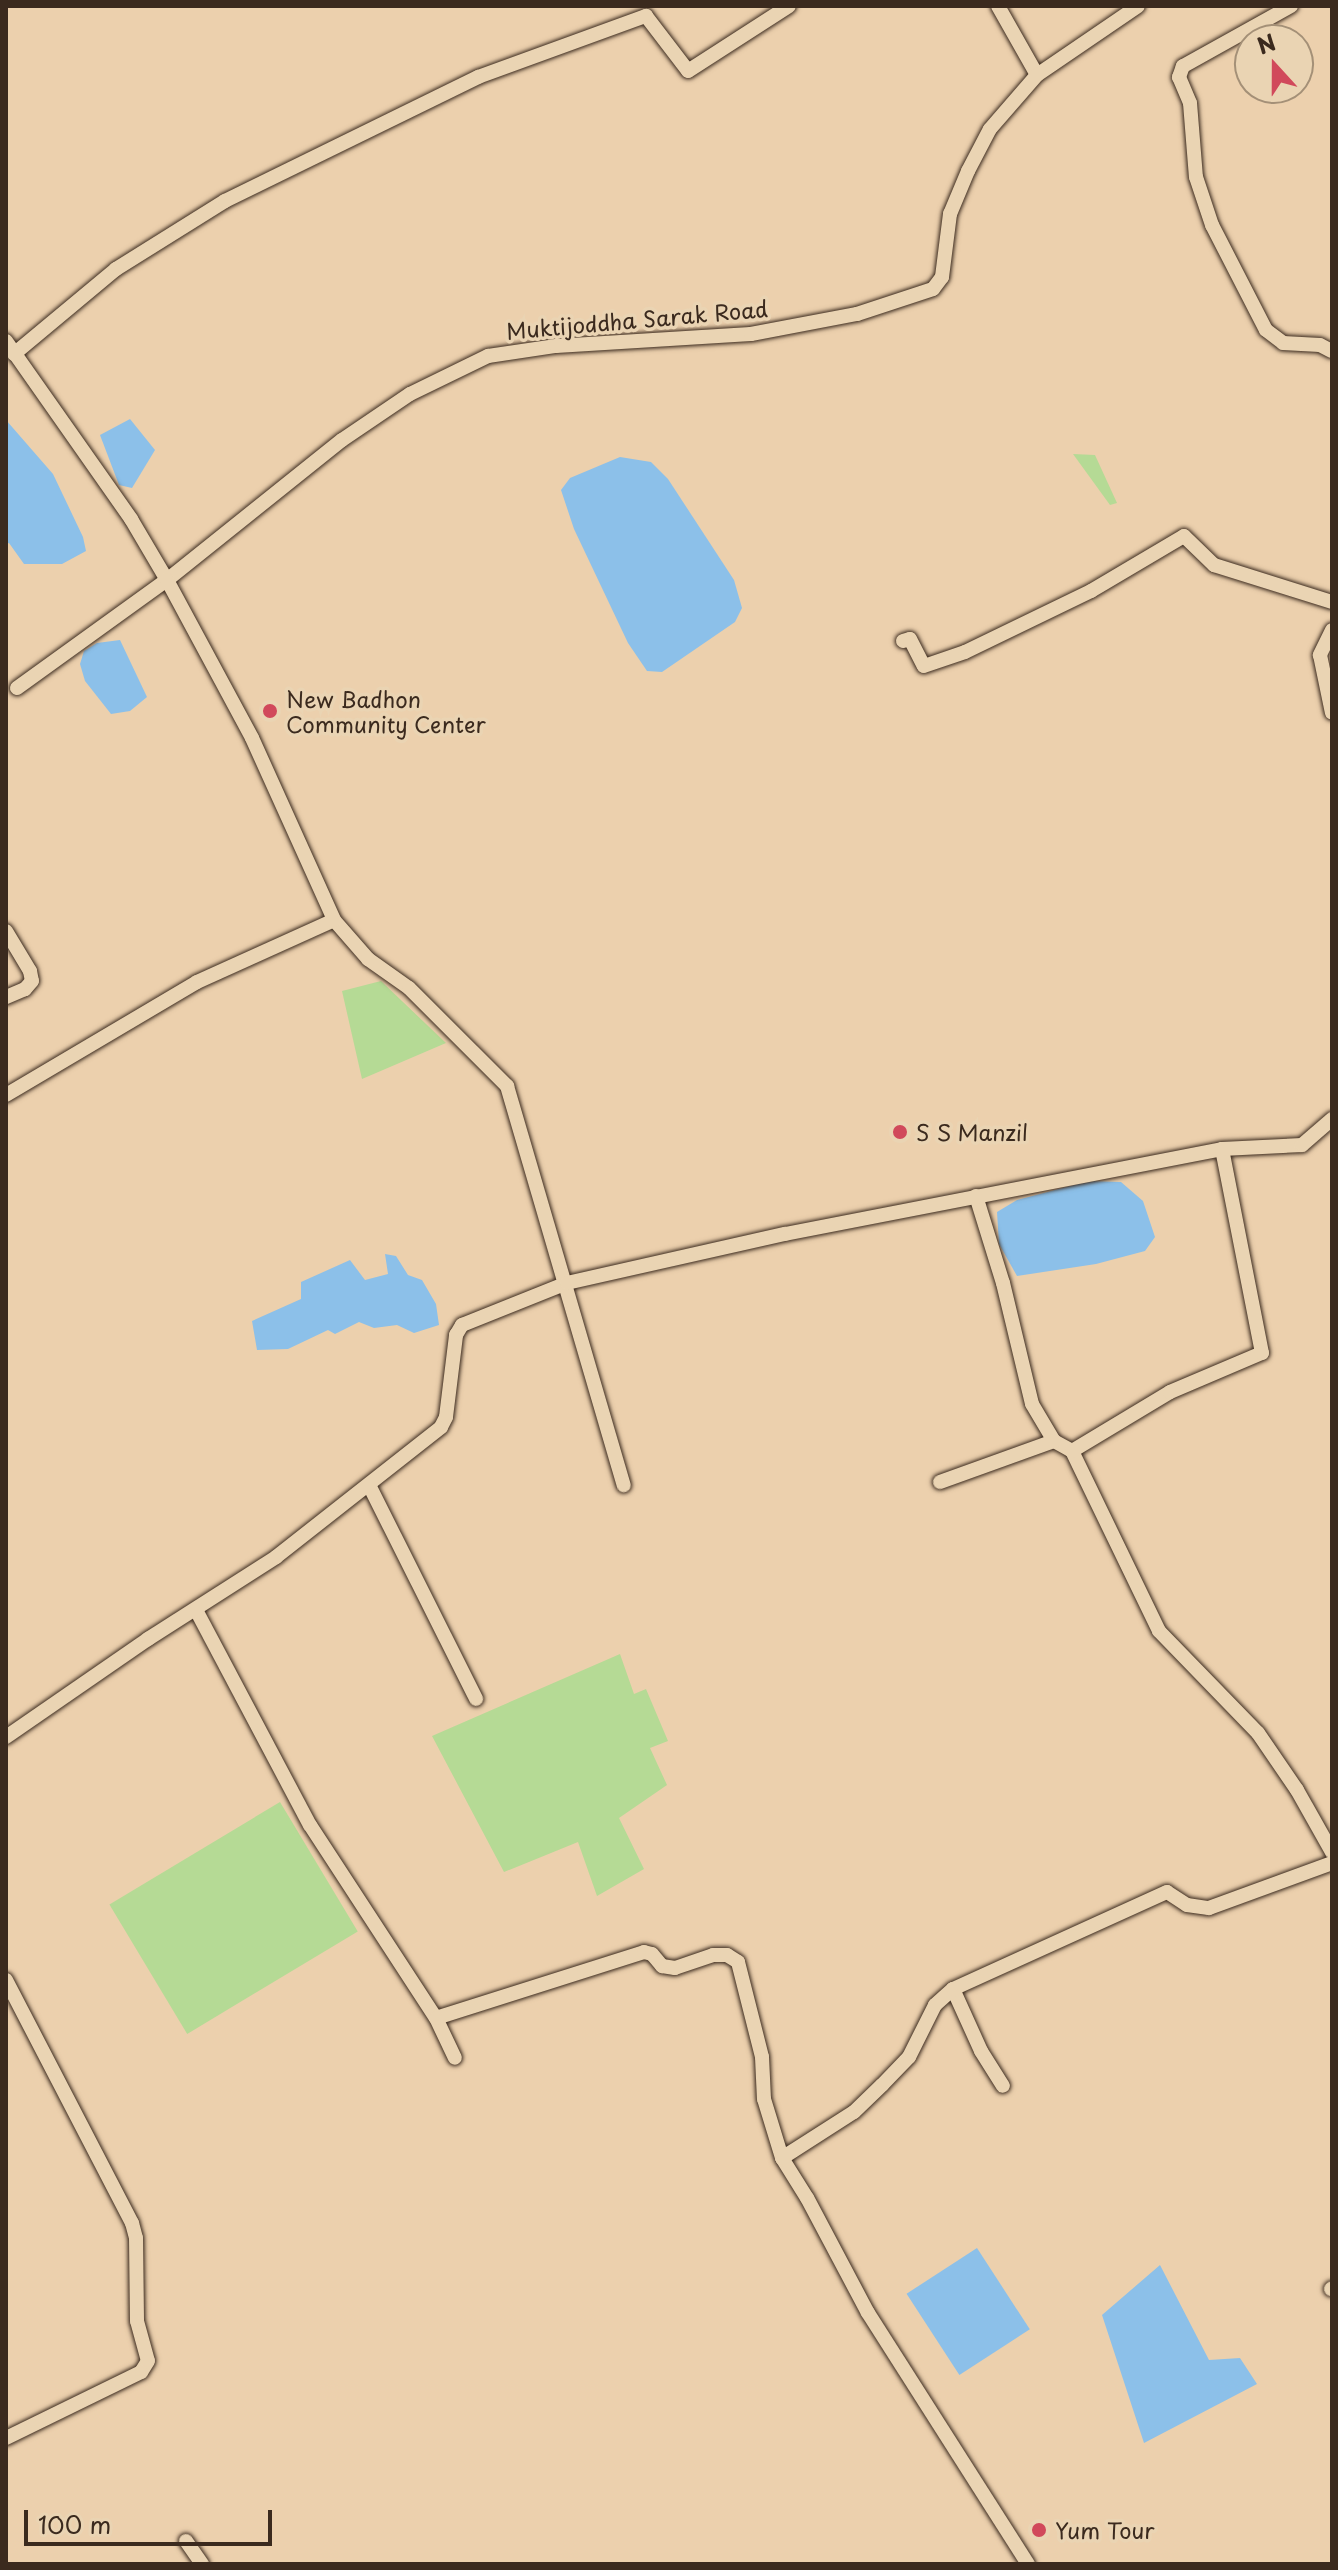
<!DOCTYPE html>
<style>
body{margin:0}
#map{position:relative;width:1338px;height:2570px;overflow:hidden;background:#ecd0ad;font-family:"Playpen Sans",sans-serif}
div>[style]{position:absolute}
.green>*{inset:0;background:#b5da95;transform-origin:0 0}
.water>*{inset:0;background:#8cc0e9;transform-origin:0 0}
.roads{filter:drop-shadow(0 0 2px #3b2a1e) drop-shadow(0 0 2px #3b2a1e)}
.minor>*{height:14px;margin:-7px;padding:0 7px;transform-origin:7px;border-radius:7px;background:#ead4b3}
.dots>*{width:22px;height:22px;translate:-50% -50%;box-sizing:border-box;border:4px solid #ead4b3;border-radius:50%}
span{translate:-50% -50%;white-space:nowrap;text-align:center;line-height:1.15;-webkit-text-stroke:7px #ead4b3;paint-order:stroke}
.street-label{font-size:22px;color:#3b2a1e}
.poi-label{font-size:22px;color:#3b2a1e}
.left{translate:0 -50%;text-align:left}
.frame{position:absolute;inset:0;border:8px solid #3b2a1e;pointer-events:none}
.north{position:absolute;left:1234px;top:24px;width:80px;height:80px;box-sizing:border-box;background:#ead4b3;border:2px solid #a49077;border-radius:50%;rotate:339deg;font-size:22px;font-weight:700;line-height:32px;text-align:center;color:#3b2a1e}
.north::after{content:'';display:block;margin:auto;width:28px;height:36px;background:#d1495b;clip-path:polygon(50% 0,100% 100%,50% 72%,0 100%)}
.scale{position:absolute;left:24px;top:2510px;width:248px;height:36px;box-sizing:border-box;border:4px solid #3b2a1e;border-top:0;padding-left:10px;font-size:24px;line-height:28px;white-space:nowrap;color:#3b2a1e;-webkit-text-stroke:6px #ead4b3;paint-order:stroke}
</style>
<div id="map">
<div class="green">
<i style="clip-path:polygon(1073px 454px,1095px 455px,1117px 503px,1110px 505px)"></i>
<i style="clip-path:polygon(381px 981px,446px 1043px,362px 1079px,342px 991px)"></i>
<i style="clip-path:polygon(620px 1654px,634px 1694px,646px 1689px,668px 1741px,650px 1748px,667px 1785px,619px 1818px,644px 1869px,597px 1896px,578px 1842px,504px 1872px,432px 1736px)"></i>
<i style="left:280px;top:1802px;width:151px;height:199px;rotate:59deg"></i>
</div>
<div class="water">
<i style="clip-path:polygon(130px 419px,155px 450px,132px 488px,119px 485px,100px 435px)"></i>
<i style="clip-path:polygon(6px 420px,53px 474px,83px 537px,86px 551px,62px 564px,24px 564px,9px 543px,6px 544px)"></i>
<i style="clip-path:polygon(620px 457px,651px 462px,668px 479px,734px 580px,742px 608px,735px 622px,662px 672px,647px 671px,628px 643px,574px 529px,561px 490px,570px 478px)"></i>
<i style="clip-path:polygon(120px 640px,147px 697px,130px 711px,111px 714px,85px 681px,80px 664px,84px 651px,97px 643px)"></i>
<i style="clip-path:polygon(1089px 1181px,1121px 1182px,1143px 1201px,1155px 1237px,1145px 1251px,1096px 1264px,1017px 1276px,999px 1244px,997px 1212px,1017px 1200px)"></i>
<i style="clip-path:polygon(385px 1254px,396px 1256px,408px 1275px,422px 1280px,436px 1304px,439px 1325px,414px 1333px,397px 1325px,374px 1328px,359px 1322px,335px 1334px,328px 1330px,288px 1349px,257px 1350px,252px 1321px,301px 1299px,301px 1282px,350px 1260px,365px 1280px,388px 1274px)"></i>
<i style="left:977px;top:2248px;width:97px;height:84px;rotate:57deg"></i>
<i style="clip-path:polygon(1160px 2265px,1209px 2360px,1240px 2358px,1257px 2384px,1144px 2443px,1102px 2315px)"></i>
</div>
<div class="roads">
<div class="minor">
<i style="left:998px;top:6px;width:79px;rotate:60.5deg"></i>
<i style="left:1037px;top:75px;width:122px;rotate:-34.3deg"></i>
<i style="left:1291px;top:6px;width:124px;rotate:150.9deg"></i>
<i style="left:1183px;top:66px;width:12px;rotate:110deg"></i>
<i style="left:1179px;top:77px;width:28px;rotate:67deg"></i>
<i style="left:1190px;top:103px;width:74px;rotate:85.4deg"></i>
<i style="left:1196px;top:177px;width:51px;rotate:71.6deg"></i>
<i style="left:1212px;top:225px;width:118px;rotate:62.8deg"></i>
<i style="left:1266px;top:330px;width:21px;rotate:37deg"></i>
<i style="left:1283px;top:343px;width:37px;rotate:3deg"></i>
<i style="left:1320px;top:345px;width:13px;rotate:27deg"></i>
<i style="left:6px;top:341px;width:218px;rotate:54.9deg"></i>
<i style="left:131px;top:519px;width:71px;rotate:59.5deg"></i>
<i style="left:167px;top:580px;width:224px;rotate:-38.7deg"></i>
<i style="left:342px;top:440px;width:82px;rotate:-34.1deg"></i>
<i style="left:410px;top:394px;width:87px;rotate:-26deg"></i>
<i style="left:488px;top:356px;width:69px;rotate:-8.4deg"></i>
<i style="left:556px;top:346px;width:195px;rotate:-3.5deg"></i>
<i style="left:751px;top:334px;width:108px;rotate:-10.7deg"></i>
<i style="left:857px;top:314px;width:80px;rotate:-18.2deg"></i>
<i style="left:933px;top:289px;width:15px;rotate:-53deg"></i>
<i style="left:942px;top:277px;width:64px;rotate:-82.8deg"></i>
<i style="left:950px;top:214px;width:47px;rotate:-67.3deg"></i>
<i style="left:968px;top:171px;width:47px;rotate:-62.4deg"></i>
<i style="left:990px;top:129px;width:72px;rotate:-49deg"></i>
<i style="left:14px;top:354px;width:133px;rotate:-39.8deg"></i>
<i style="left:116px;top:269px;width:128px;rotate:-32deg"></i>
<i style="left:225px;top:201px;width:282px;rotate:-26.1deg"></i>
<i style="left:478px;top:77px;width:179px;rotate:-20deg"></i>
<i style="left:646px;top:16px;width:69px;rotate:52.6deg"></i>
<i style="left:688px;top:71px;width:120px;rotate:-32.8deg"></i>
<i style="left:1332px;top:630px;width:28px;rotate:116deg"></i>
<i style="left:1320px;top:655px;width:59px;rotate:78.3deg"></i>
<i style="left:903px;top:641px;width:7px;rotate:-16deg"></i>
<i style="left:910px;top:639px;width:30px;rotate:63deg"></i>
<i style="left:924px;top:666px;width:43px;rotate:-18.9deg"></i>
<i style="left:965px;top:652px;width:140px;rotate:-25.8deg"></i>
<i style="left:1091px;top:591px;width:108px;rotate:-30.6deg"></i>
<i style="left:1184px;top:536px;width:42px;rotate:44deg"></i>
<i style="left:1214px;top:565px;width:124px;rotate:17.4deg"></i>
<i style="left:17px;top:688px;width:185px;rotate:-35.8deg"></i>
<i style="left:167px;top:580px;width:179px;rotate:61.7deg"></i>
<i style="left:252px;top:738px;width:200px;rotate:65.7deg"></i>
<i style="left:334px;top:920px;width:52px;rotate:48.9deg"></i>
<i style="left:368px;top:959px;width:50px;rotate:35.3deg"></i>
<i style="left:409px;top:988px;width:139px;rotate:45deg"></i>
<i style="left:507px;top:1086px;width:416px;rotate:73.7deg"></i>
<i style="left:6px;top:931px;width:47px;rotate:59deg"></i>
<i style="left:30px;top:971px;width:10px;rotate:79deg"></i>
<i style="left:32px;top:981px;width:11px;rotate:131deg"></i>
<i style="left:25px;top:989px;width:21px;rotate:157deg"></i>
<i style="left:6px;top:1095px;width:222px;rotate:-30.6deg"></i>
<i style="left:197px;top:982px;width:150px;rotate:-24.3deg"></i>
<i style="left:976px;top:1196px;width:91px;rotate:72.8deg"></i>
<i style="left:1003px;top:1283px;width:124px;rotate:76.5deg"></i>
<i style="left:1032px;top:1404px;width:43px;rotate:59.3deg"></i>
<i style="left:1054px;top:1441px;width:21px;rotate:29deg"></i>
<i style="left:1072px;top:1451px;width:200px;rotate:64.2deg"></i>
<i style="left:1159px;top:1631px;width:142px;rotate:45.9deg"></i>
<i style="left:1258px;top:1733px;width:69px;rotate:55.6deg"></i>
<i style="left:1297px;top:1790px;width:71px;rotate:60.6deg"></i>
<i style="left:1072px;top:1451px;width:114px;rotate:-31deg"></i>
<i style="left:1170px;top:1392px;width:100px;rotate:-23deg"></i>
<i style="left:1262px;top:1353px;width:208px;rotate:-101.1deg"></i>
<i style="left:940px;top:1482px;width:121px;rotate:-19.8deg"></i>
<i style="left:370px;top:1487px;width:237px;rotate:63.4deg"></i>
<i style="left:196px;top:1610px;width:243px;rotate:62.1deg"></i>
<i style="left:310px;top:1825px;width:230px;rotate:56.9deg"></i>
<i style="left:436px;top:2018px;width:44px;rotate:64.6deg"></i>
<i style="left:6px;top:1737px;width:173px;rotate:-34.6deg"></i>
<i style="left:148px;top:1639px;width:152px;rotate:-32.6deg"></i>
<i style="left:276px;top:1557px;width:210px;rotate:-38.2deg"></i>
<i style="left:441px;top:1427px;width:11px;rotate:-63deg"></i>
<i style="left:446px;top:1417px;width:83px;rotate:-83deg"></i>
<i style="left:456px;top:1335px;width:12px;rotate:-59deg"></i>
<i style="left:462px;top:1325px;width:113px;rotate:-21.8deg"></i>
<i style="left:567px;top:1283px;width:223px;rotate:-12.7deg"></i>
<i style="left:785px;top:1234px;width:445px;rotate:-11deg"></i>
<i style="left:1222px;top:1149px;width:80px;rotate:-2.9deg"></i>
<i style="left:1302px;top:1145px;width:40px;rotate:-41deg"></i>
<i style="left:6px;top:1980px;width:274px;rotate:62.6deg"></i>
<i style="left:132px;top:2223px;width:16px;rotate:75deg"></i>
<i style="left:136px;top:2238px;width:83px;rotate:89.3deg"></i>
<i style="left:137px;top:2321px;width:41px;rotate:74.6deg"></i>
<i style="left:148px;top:2361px;width:13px;rotate:122deg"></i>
<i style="left:141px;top:2372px;width:150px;rotate:153.9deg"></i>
<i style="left:953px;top:1989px;width:68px;rotate:65.7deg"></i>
<i style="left:981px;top:2051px;width:41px;rotate:57.8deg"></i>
<i style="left:436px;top:2018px;width:218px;rotate:-17.6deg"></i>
<i style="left:644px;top:1952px;width:8px;rotate:14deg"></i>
<i style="left:652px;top:1954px;width:16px;rotate:50deg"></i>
<i style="left:662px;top:1966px;width:13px;rotate:9deg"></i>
<i style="left:675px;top:1968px;width:40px;rotate:-18.9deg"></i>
<i style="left:713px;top:1955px;width:14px"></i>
<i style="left:727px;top:1955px;width:13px;rotate:32deg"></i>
<i style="left:738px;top:1962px;width:98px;rotate:75.8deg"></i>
<i style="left:762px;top:2057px;width:42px;rotate:87.3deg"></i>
<i style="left:764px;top:2099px;width:62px;rotate:73deg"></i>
<i style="left:1331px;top:2289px;width:1px;rotate:-45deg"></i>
<i style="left:186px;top:2541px;width:28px;rotate:55deg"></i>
<i style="left:1028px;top:2564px;width:298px;rotate:-122.5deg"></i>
<i style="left:868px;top:2313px;width:130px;rotate:-117.9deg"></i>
<i style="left:807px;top:2198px;width:47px;rotate:-122deg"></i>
<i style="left:782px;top:2158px;width:85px;rotate:-32.6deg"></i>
<i style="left:854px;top:2112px;width:39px;rotate:-44deg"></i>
<i style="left:882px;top:2085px;width:39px;rotate:-46deg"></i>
<i style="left:909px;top:2057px;width:58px;rotate:-63.4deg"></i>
<i style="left:935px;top:2005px;width:24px;rotate:-42deg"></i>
<i style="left:953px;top:1989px;width:235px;rotate:-24.4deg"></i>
<i style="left:1167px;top:1892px;width:24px;rotate:33deg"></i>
<i style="left:1187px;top:1905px;width:22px;rotate:8deg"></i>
<i style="left:1209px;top:1908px;width:131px;rotate:-20.1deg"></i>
</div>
</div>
<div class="dots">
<i style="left:270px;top:711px;background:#d1495b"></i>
<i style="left:900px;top:1132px;background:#d1495b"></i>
<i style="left:1039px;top:2530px;background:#d1495b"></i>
</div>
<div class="street-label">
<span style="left:637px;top:319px;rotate:-5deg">Muktijoddha Sarak Road</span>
</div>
<div class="poi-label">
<span class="left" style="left:286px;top:711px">New Badhon<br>Community Center</span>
<span class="left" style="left:916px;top:1132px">S S Manzil</span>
<span class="left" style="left:1055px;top:2530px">Yum Tour</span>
</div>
<div class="frame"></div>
<div class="north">N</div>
<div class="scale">100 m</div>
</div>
